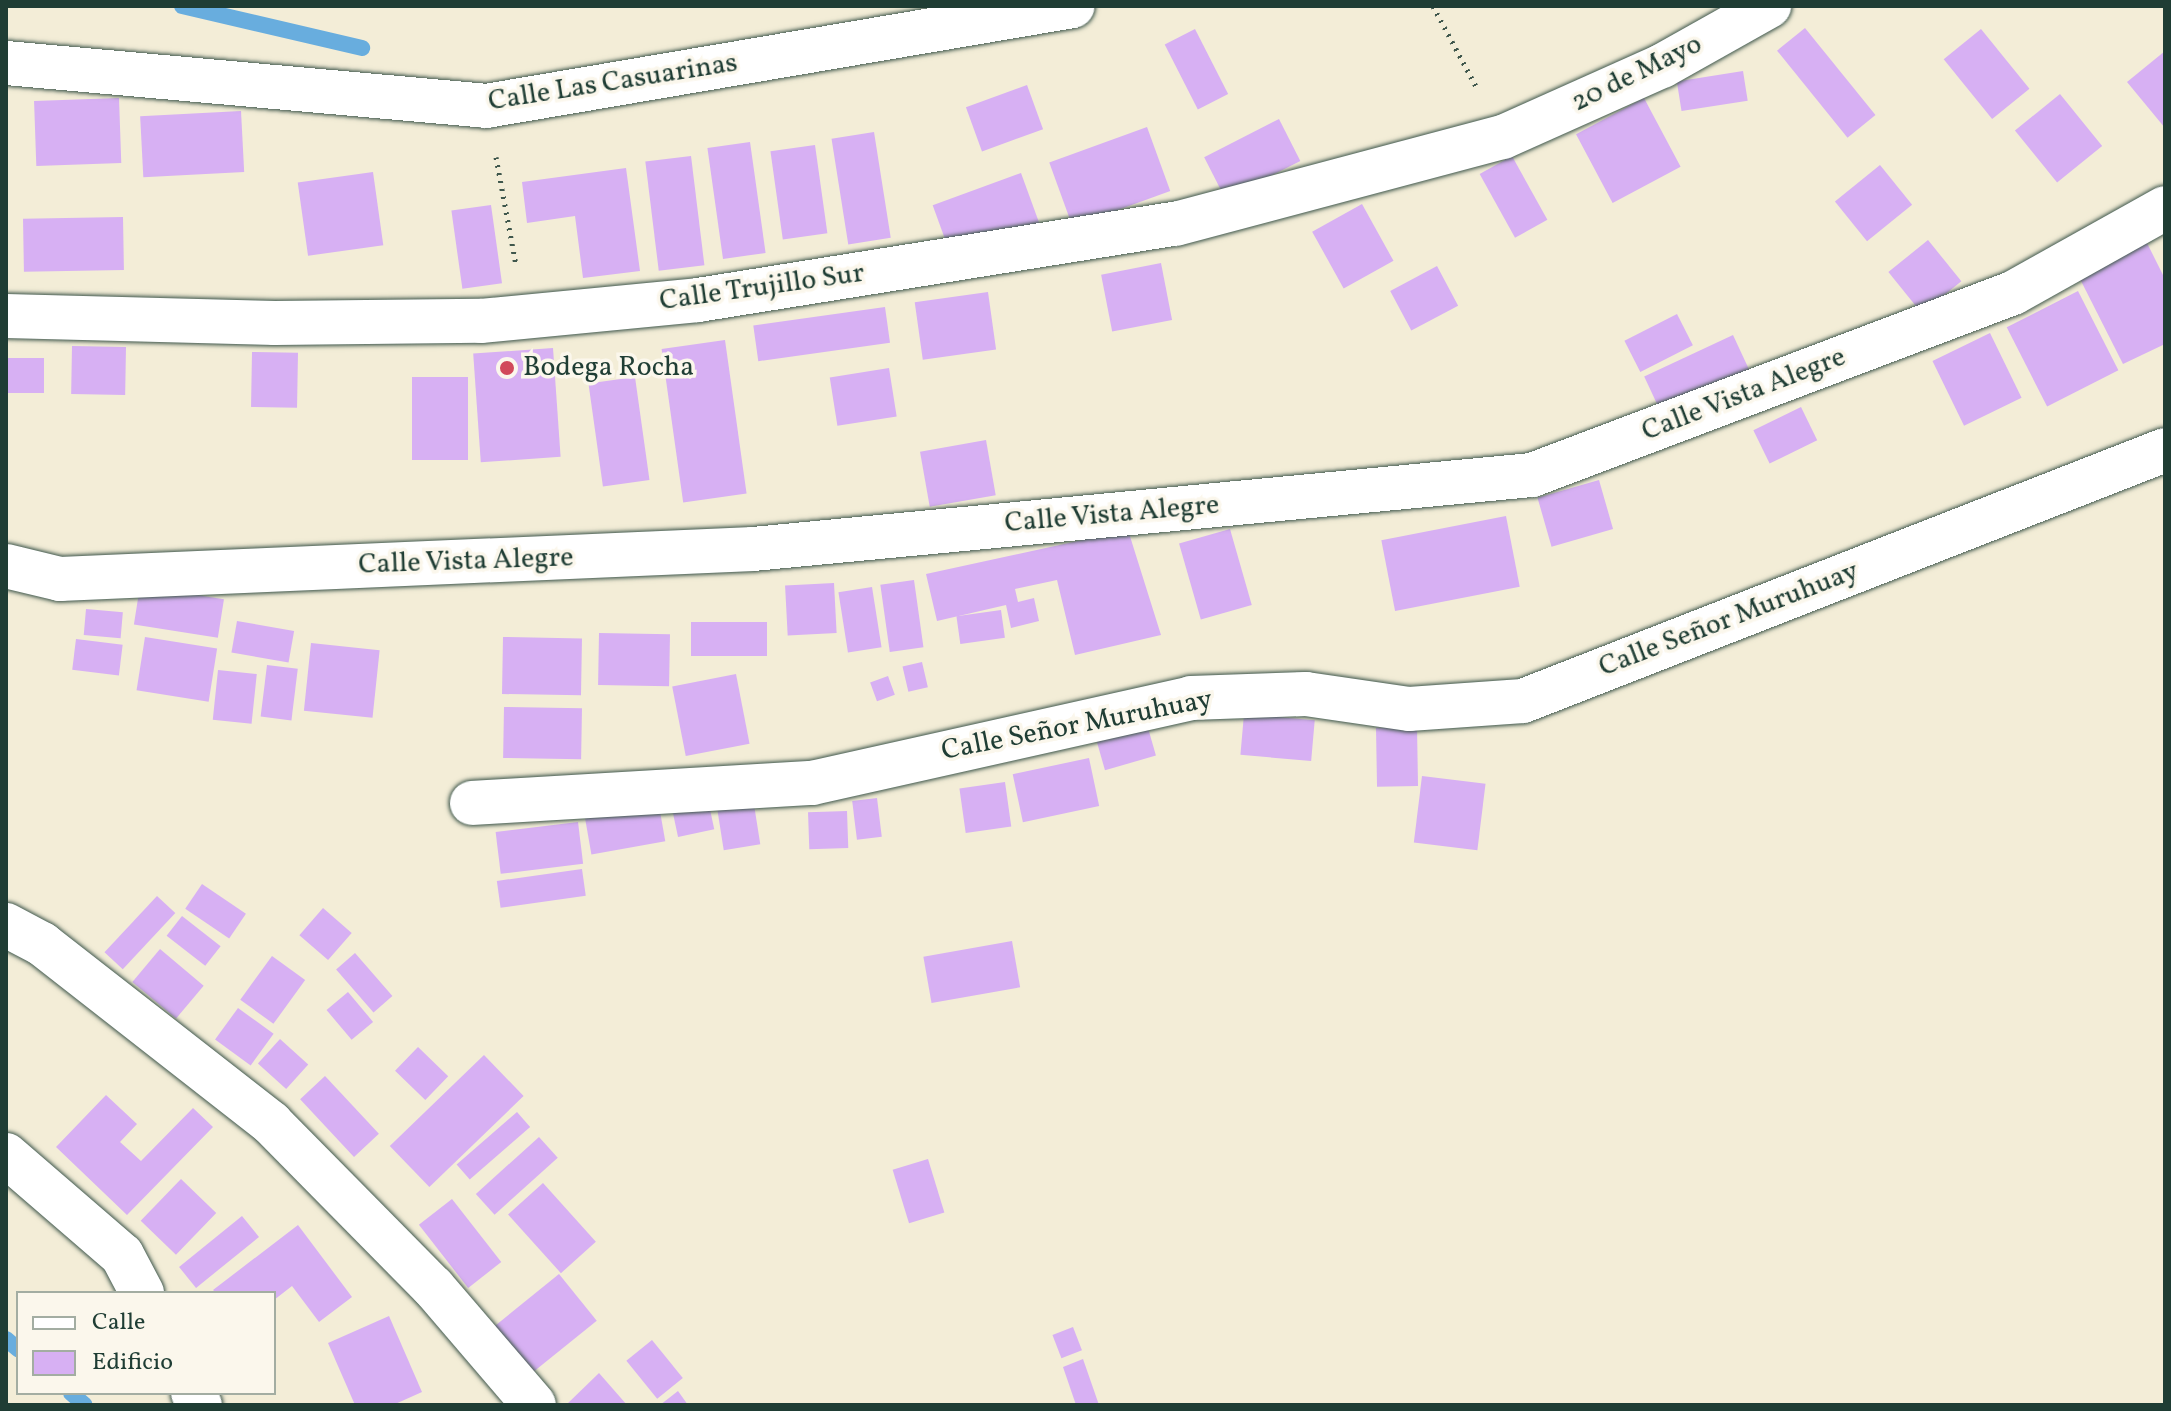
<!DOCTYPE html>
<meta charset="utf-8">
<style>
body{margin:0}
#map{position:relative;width:2171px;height:1411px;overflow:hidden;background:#f3edd7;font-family:Vollkorn,serif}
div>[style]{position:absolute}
.stream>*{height:16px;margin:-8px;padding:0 8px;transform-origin:8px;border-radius:8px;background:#68adde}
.building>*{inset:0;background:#d7b0f3;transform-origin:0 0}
.path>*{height:5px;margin-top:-2.5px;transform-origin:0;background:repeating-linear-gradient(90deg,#3f574c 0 2px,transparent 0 8px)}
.roads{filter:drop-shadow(0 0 2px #3f574c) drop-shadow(0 0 2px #3f574c)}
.street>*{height:44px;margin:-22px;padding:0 22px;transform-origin:22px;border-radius:22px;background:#fff}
.dots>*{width:22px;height:22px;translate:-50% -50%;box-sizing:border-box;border:4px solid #fbf7ec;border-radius:50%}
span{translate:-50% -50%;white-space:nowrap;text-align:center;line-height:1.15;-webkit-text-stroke:7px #fbf7ec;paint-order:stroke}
.street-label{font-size:28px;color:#1f3d34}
.poi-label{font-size:28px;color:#1f3d34}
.left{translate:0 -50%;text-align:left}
.frame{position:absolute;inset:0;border:8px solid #1f3d34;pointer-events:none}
.legend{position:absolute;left:16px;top:1291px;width:260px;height:104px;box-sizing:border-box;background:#fbf7ec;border:2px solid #a3ada2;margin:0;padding:10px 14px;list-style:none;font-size:24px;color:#1f3d34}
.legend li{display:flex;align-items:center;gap:16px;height:40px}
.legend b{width:40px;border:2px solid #a3ada2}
</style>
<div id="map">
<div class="stream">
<i style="left:182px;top:6px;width:185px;rotate:13.1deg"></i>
<i style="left:6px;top:1339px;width:16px;rotate:40deg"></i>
<i style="left:71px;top:1393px;width:18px;rotate:41deg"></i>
</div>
<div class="building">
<i style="left:1805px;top:28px;width:112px;height:36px;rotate:51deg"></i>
<i style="left:1195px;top:29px;width:73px;height:34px;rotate:63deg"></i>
<i style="left:1981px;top:29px;width:77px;height:48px;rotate:51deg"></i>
<i style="clip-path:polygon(2165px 51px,2165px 128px,2127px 82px)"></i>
<i style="left:1743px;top:71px;width:30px;height:67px;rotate:81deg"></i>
<i style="left:1027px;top:85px;width:47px;height:65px;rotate:70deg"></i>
<i style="left:2060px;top:94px;width:67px;height:58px;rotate:51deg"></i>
<i style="left:119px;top:98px;width:65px;height:85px;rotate:88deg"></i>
<i style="left:1644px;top:98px;width:78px;height:77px;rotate:62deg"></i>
<i style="left:241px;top:111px;width:61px;height:101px;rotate:87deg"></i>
<i style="left:1279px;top:119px;width:47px;height:84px;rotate:63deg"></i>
<i style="left:1147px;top:127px;width:68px;height:104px;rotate:70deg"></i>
<i style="left:874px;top:132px;width:107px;height:43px;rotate:81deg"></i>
<i style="left:750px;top:142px;width:112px;height:43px;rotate:82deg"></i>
<i style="left:815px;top:145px;width:89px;height:45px;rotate:82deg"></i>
<i style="left:691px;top:156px;width:110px;height:46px;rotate:83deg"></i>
<i style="left:1512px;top:156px;width:73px;height:37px;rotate:61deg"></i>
<i style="left:1880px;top:165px;width:51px;height:58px;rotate:51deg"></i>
<i style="clip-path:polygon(626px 168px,640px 271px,583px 278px,575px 216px,527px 223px,522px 182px)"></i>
<i style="left:373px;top:172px;width:74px;height:76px;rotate:82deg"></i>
<i style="left:1021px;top:173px;width:53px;height:94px;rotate:70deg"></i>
<i style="left:1362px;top:204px;width:65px;height:57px;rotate:61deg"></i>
<i style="left:491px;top:205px;width:79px;height:40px;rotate:82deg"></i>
<i style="left:123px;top:217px;width:53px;height:100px;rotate:89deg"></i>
<i style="clip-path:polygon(2145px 239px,2165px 279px,2165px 344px,2123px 364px,2077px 273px)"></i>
<i style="left:1928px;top:240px;width:53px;height:51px;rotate:51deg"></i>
<i style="left:1161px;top:263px;width:58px;height:61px;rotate:79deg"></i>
<i style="left:1437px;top:266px;width:45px;height:53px;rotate:62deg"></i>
<i style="left:2078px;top:291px;width:89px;height:80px;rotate:63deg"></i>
<i style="left:988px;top:292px;width:58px;height:74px;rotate:82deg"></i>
<i style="left:885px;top:307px;width:36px;height:133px;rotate:82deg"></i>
<i style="left:1677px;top:314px;width:35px;height:59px;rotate:63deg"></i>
<i style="left:1990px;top:333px;width:72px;height:64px;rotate:64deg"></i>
<i style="left:1733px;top:335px;width:41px;height:98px;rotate:65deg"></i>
<i style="left:725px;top:340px;width:155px;height:64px;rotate:82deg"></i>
<i style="left:72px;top:346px;width:54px;height:48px;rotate:1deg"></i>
<i style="left:553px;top:348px;width:109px;height:80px;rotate:86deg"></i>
<i style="left:252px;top:352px;width:46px;height:55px;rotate:1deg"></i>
<i style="left:6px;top:358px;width:38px;height:35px"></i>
<i style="left:889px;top:368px;width:49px;height:60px;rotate:81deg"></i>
<i style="left:412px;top:377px;width:56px;height:83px"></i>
<i style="left:635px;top:377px;width:104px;height:47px;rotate:82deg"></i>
<i style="left:1801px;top:407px;width:37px;height:53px;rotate:64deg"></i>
<i style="left:986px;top:440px;width:56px;height:67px;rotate:80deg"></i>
<i style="left:1599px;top:480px;width:51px;height:64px;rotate:74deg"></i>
<i style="left:1506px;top:516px;width:72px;height:127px;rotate:79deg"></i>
<i style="left:1230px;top:529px;width:79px;height:53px;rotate:74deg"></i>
<i style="clip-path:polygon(1128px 530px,1161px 635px,1075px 655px,1057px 580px,1015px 589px,1018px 602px,1034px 598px,1039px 621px,1011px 628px,1006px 605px,937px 621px,926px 574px)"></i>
<i style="left:914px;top:580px;width:68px;height:34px;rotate:82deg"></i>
<i style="left:834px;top:583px;width:50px;height:49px;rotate:87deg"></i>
<i style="left:140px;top:586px;width:85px;height:39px;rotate:9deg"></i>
<i style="left:872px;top:587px;width:61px;height:34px;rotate:81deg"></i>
<i style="left:86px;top:609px;width:37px;height:26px;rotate:5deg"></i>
<i style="left:1001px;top:610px;width:28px;height:45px;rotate:82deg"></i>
<i style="left:237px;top:621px;width:58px;height:32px;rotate:10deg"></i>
<i style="left:767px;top:622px;width:34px;height:76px;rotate:90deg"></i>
<i style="left:599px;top:633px;width:71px;height:52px;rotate:1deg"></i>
<i style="left:145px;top:637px;width:73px;height:54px;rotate:9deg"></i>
<i style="left:503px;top:637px;width:79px;height:57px;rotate:1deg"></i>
<i style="left:76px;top:639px;width:47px;height:31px;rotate:7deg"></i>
<i style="left:311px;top:643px;width:69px;height:68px;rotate:6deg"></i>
<i style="left:922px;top:662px;width:26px;height:20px;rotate:77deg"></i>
<i style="left:267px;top:665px;width:31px;height:52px;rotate:7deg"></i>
<i style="left:218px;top:670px;width:39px;height:50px;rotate:6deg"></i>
<i style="left:736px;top:674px;width:71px;height:65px;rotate:79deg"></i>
<i style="left:888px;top:676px;width:20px;height:19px;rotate:70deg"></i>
<i style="left:504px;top:707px;width:78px;height:51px;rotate:1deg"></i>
<i style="left:1244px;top:714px;width:71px;height:41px;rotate:5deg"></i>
<i style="left:1146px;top:721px;width:36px;height:53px;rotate:74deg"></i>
<i style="left:1417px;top:727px;width:59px;height:41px;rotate:89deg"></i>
<i style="left:1089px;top:758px;width:49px;height:78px;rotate:78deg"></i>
<i style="left:1422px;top:776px;width:64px;height:67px;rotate:7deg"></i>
<i style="left:1005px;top:782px;width:45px;height:46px;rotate:82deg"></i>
<i style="left:752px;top:792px;width:53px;height:37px;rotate:81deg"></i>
<i style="left:877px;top:798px;width:39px;height:25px;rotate:83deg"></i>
<i style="left:658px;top:800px;width:42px;height:75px;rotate:80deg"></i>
<i style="left:708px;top:800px;width:30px;height:37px;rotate:78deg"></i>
<i style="left:847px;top:811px;width:37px;height:39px;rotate:88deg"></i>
<i style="left:578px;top:822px;width:42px;height:83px;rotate:83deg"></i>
<i style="left:582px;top:869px;width:27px;height:86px;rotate:82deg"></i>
<i style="left:202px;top:884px;width:53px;height:30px;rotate:34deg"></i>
<i style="left:157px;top:896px;width:25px;height:77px;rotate:43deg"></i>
<i style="left:323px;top:908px;width:38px;height:36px;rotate:41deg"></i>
<i style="left:182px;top:916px;width:49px;height:25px;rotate:38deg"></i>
<i style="left:1012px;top:941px;width:47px;height:90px;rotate:80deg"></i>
<i style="left:160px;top:949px;width:57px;height:43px;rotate:40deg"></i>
<i style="left:355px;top:953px;width:57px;height:25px;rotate:49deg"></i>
<i style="left:272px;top:956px;width:41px;height:54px;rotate:36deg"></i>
<i style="left:348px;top:992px;width:39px;height:28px;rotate:50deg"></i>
<i style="left:238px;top:1008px;width:44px;height:39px;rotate:36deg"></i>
<i style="left:280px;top:1039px;width:38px;height:33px;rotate:42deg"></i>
<i style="left:418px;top:1047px;width:42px;height:33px;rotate:44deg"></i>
<i style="left:484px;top:1055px;width:57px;height:131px;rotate:46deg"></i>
<i style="left:325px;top:1076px;width:79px;height:34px;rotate:47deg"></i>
<i style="clip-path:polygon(106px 1095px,137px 1124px,120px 1142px,141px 1161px,193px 1108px,213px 1127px,127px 1215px,56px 1147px)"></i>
<i style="left:517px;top:1112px;width:20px;height:80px;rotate:49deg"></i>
<i style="left:539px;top:1137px;width:28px;height:85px;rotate:48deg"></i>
<i style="left:928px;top:1159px;width:56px;height:37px;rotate:73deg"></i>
<i style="left:181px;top:1179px;width:49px;height:58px;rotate:44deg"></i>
<i style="left:543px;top:1183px;width:79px;height:47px;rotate:48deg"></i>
<i style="left:452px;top:1199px;width:80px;height:42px;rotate:52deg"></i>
<i style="left:242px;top:1216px;width:27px;height:81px;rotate:51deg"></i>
<i style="clip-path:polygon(298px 1225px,352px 1297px,319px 1322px,292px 1286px,274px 1300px,274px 1293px,216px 1293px,213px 1290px)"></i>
<i style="left:559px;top:1274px;width:60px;height:85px;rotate:51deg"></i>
<i style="clip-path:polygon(389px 1316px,422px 1392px,393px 1405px,355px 1405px,328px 1343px)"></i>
<i style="left:1073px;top:1327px;width:25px;height:22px;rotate:69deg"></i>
<i style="left:652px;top:1340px;width:49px;height:33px;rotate:51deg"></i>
<i style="clip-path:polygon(1083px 1359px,1099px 1405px,1076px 1405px,1063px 1367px)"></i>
<i style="clip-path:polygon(599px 1373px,627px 1405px,566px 1405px)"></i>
<i style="clip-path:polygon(678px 1391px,688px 1405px,660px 1405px)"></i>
</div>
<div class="path">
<i style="left:1433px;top:6px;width:95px;rotate:61.8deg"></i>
<i style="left:496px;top:157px;width:110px;rotate:79.5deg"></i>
</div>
<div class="roads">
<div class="street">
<i style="left:6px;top:63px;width:482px;rotate:5.1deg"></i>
<i style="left:486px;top:106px;width:595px;rotate:-9.67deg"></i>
<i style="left:6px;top:316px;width:269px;rotate:1.5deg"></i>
<i style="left:275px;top:323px;width:206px;rotate:-0.6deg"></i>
<i style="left:481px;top:321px;width:218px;rotate:-5.5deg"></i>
<i style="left:698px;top:300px;width:483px;rotate:-9.1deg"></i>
<i style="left:1175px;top:224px;width:339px;rotate:-14.9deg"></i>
<i style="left:1503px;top:137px;width:174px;rotate:-24.1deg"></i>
<i style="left:1662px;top:66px;width:123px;rotate:-29.3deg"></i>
<i style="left:6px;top:566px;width:56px;rotate:13.5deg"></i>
<i style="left:60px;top:579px;width:694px;rotate:-2.48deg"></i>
<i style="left:753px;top:549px;width:783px;rotate:-5.43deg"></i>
<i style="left:1532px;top:475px;width:514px;rotate:-20.73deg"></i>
<i style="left:2013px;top:293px;width:174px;rotate:-29.2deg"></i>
<i style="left:472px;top:803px;width:341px;rotate:-3.4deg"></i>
<i style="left:812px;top:783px;width:388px;rotate:-12.6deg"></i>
<i style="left:1191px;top:698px;width:115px;rotate:-2deg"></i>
<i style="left:1306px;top:694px;width:104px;rotate:8.3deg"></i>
<i style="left:1409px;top:709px;width:114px;rotate:-4deg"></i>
<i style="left:1523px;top:701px;width:689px;rotate:-21.35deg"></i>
<i style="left:6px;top:925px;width:41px;rotate:27.8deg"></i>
<i style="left:42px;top:944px;width:291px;rotate:38deg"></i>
<i style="left:271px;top:1123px;width:231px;rotate:45.4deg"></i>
<i style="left:433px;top:1287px;width:155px;rotate:49.4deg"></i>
<i style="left:6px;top:1155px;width:153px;rotate:40.8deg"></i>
<i style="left:122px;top:1255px;width:43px;rotate:62.2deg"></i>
<i style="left:193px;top:1393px;width:14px;rotate:60deg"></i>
</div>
</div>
<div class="dots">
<i style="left:507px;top:368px;background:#d1495b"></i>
</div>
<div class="street-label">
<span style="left:1637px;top:74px;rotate:-26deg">20 de Mayo</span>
<span style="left:613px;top:83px;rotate:-9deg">Calle Las Casuarinas</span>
<span style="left:762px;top:288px;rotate:-8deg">Calle Trujillo Sur</span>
<span style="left:1744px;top:395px;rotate:-21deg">Calle Vista Alegre</span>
<span style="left:1112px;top:515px;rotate:-5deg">Calle Vista Alegre</span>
<span style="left:466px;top:562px;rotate:-2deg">Calle Vista Alegre</span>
<span style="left:1729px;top:620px;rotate:-21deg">Calle Señor Muruhuay</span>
<span style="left:1077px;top:726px;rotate:-11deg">Calle Señor Muruhuay</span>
</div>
<div class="poi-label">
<span class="left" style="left:523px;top:368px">Bodega Rocha</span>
</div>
<div class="frame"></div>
<ul class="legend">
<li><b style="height:10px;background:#fff"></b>Calle</li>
<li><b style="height:22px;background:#d7b0f3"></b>Edificio</li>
</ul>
</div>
